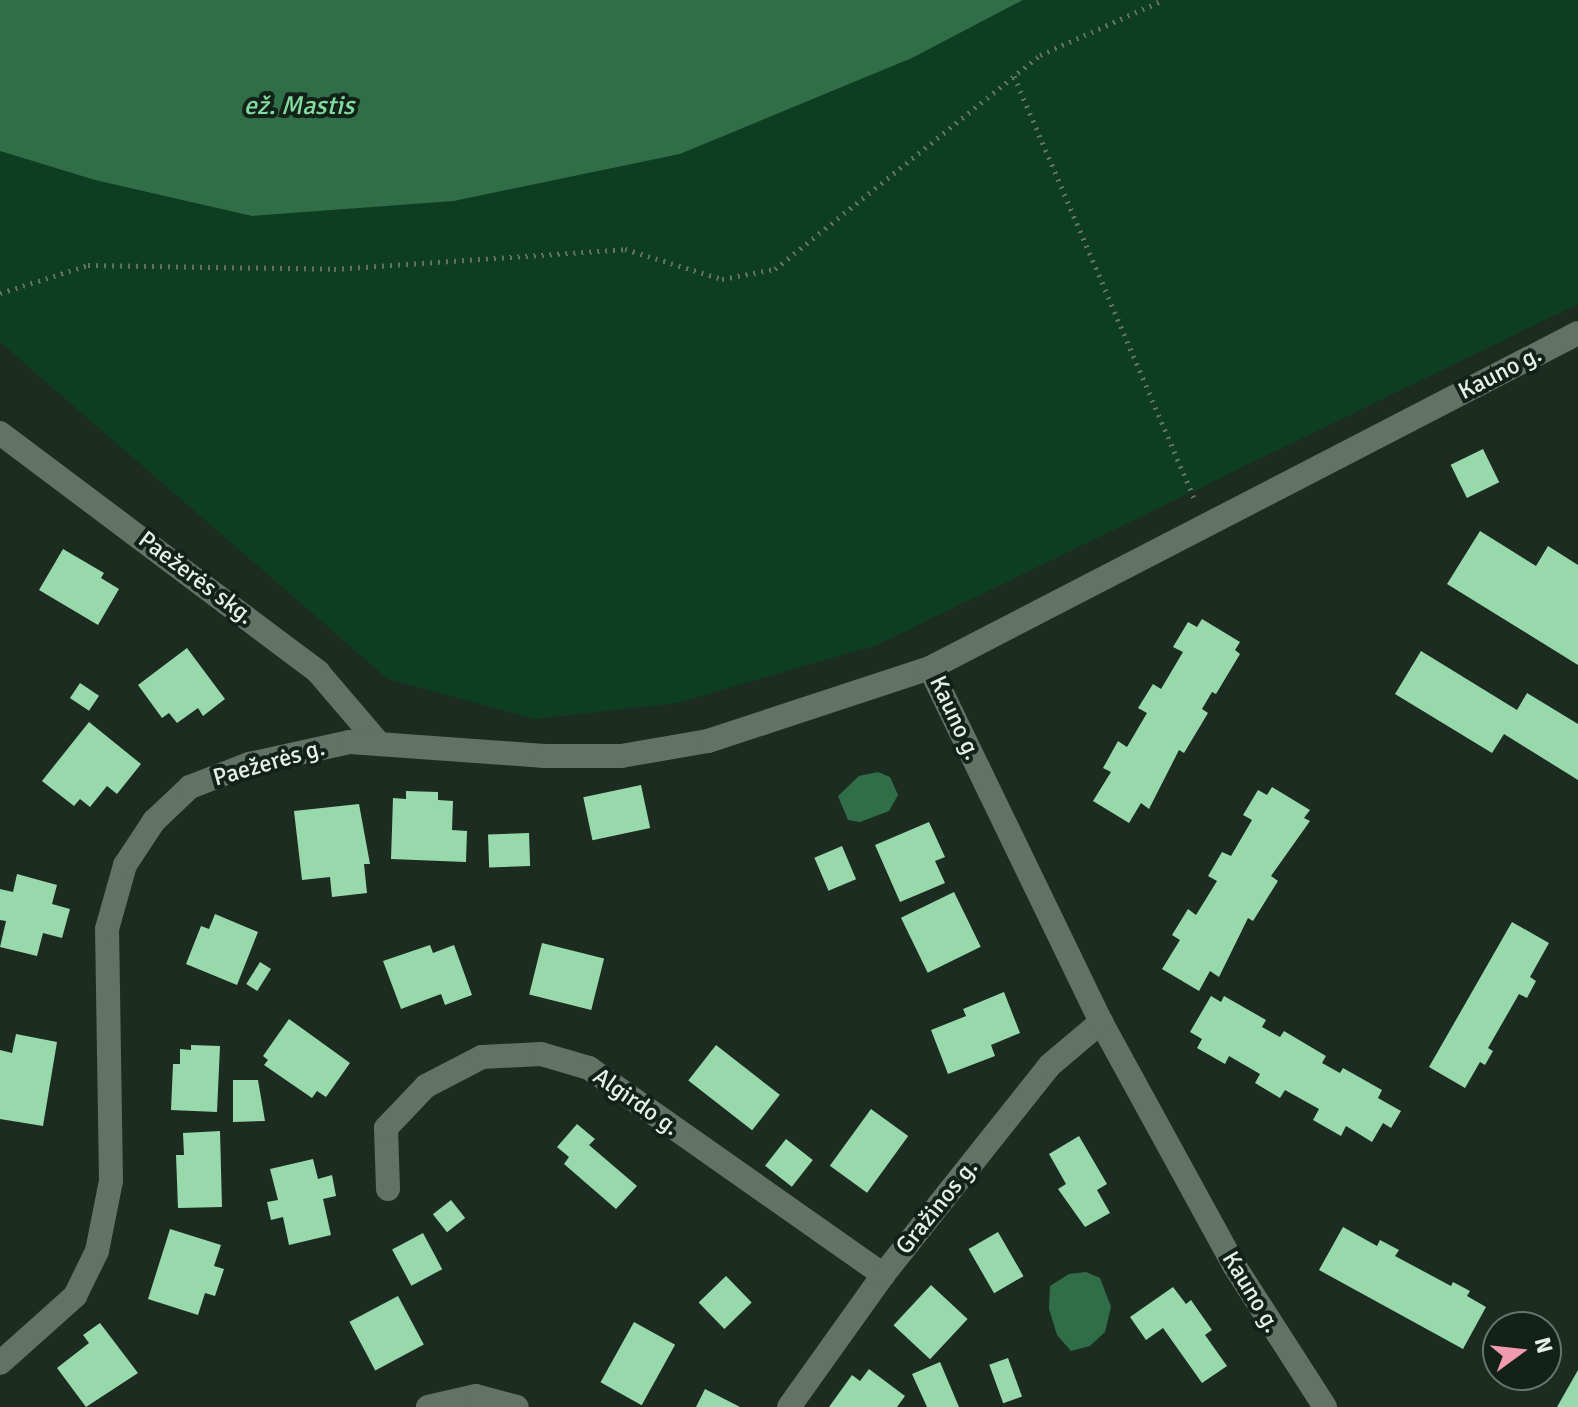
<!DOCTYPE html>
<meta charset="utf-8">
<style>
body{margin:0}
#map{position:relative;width:1578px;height:1407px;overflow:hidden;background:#1d2c21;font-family:Signika,sans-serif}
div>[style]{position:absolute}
.green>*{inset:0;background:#0d3e22}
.water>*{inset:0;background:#2f6e47}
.building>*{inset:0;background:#98d9ac;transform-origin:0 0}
.path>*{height:5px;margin-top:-2.5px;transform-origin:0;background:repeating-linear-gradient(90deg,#637067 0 2px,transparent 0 8px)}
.minor>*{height:24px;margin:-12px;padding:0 12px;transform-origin:12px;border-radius:12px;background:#617266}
span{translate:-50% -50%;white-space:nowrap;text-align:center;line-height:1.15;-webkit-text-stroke:8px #132218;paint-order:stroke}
.street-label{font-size:24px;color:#e5efe8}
.water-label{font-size:26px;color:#82dca1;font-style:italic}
.north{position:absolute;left:1482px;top:1311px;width:80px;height:80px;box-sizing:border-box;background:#132218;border:2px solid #67746b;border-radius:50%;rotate:75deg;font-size:22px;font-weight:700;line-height:32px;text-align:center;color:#e5efe8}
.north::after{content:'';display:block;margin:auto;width:28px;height:36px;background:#f29aaf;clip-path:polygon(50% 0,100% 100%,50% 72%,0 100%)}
</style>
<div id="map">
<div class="green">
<i style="clip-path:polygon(1023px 0,1578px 0,1578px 304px,877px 645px,677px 703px,535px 719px,388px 679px,0 342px,0 151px,95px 180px,252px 216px,454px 201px,680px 154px,912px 58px)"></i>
</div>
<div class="water">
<i style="clip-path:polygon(0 0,1023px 0,912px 58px,680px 154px,454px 201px,252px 216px,95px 180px,0 151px)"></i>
<i style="clip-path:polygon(878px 772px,890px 777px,898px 795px,889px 811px,860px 822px,848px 820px,838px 796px,859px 776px)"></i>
<i style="clip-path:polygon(1086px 1272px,1100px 1278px,1111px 1307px,1105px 1332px,1090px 1346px,1071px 1351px,1057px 1335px,1049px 1309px,1050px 1286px,1069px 1274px)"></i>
</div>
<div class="building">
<i style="left:1483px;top:449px;width:37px;height:36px;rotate:64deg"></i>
<i style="clip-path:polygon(1480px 531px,1536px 566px,1548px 546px,1578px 565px,1578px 665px,1447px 584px)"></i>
<i style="clip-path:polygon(63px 549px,104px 573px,101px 578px,119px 589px,98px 625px,39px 590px)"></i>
<i style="clip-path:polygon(1202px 619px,1240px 642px,1235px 650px,1240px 654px,1216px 694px,1212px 692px,1202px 709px,1208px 713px,1184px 753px,1179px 750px,1149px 809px,1141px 803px,1129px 823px,1093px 801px,1111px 772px,1103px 768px,1118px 741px,1127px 747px,1147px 713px,1138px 708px,1153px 684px,1161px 689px,1183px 652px,1173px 647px,1188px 622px,1197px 627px)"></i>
<i style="clip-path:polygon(187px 648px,225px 699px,203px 716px,198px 708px,177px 723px,169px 713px,162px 718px,138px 685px)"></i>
<i style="clip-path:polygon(1421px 651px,1517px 710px,1527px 693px,1578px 724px,1578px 780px,1504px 734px,1492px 753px,1395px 694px)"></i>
<i style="left:80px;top:683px;width:23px;height:18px;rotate:34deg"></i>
<i style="clip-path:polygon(89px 722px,141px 764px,117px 794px,107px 786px,90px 807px,80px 799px,74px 806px,42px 781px)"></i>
<i style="left:641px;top:785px;width:44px;height:59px;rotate:78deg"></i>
<i style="clip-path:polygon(1272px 787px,1310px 810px,1304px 818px,1310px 821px,1271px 876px,1278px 881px,1253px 921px,1248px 918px,1219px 977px,1210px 971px,1199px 991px,1162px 969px,1180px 940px,1172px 935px,1188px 909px,1196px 915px,1217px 881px,1208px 876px,1222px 852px,1231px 856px,1252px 820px,1243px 815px,1258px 790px,1267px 795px)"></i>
<i style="clip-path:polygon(406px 791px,438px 792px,438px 800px,453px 801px,452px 830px,467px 831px,466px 862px,391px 859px,393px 798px,406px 799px)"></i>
<i style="clip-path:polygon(359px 804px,370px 864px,364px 864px,367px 893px,332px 897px,330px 877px,302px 880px,294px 811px)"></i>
<i style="clip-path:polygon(929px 822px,945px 857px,935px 861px,945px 883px,900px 902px,875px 845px)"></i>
<i style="left:529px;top:833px;width:33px;height:41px;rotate:88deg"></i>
<i style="left:842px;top:846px;width:36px;height:30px;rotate:67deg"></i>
<i style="clip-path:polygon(17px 874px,57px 885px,52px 904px,70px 909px,62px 938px,43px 933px,37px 956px,0 947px,6px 921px,0 920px,0 889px,13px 892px)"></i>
<i style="left:954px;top:892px;width:61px;height:59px;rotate:64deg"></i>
<i style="clip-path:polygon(215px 914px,258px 932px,237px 985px,186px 964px,201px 926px,209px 929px)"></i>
<i style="clip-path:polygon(1512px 922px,1549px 943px,1530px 977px,1536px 981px,1527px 998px,1519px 994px,1488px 1048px,1493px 1051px,1485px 1065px,1480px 1062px,1465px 1088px,1429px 1067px)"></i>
<i style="left:542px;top:943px;width:64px;height:53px;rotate:14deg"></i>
<i style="clip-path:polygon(430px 945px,433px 953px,454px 945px,472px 995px,445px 1005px,441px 994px,401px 1009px,383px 961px)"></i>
<i style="left:260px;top:962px;width:13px;height:26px;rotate:32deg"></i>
<i style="clip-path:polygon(1004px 992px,1020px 1033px,991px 1045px,995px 1056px,948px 1074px,931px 1030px,966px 1016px,963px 1009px)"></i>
<i style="clip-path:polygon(1211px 996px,1221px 1002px,1224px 996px,1266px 1020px,1262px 1027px,1280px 1037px,1284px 1031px,1326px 1056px,1322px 1063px,1340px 1073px,1343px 1068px,1382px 1090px,1378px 1098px,1401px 1111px,1391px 1128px,1383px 1123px,1372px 1142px,1346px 1126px,1341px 1136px,1313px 1120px,1319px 1109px,1285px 1090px,1280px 1098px,1255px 1083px,1260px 1074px,1229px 1056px,1225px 1064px,1197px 1048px,1202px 1039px,1190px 1032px)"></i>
<i style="clip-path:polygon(289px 1019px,350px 1063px,326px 1097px,317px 1091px,312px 1098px,264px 1065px,268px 1060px,263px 1056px)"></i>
<i style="clip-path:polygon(16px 1034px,57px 1042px,43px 1126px,0 1119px,0 1050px,12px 1053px)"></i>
<i style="clip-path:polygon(191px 1045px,220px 1046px,217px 1112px,171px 1110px,173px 1064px,180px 1064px,180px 1049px,191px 1050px)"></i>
<i style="left:716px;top:1045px;width:81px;height:45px;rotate:38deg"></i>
<i style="clip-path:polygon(233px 1080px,258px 1080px,265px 1121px,233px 1122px)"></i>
<i style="left:871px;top:1109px;width:46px;height:70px;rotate:36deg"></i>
<i style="clip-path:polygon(577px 1124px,595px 1139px,589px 1145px,637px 1186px,616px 1209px,564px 1164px,569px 1157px,557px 1147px)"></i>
<i style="clip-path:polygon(220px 1131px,222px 1207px,178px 1208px,176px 1155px,184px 1155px,183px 1133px)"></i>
<i style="clip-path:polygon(1079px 1136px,1107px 1184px,1097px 1190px,1110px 1213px,1085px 1227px,1058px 1189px,1066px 1184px,1049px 1154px)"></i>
<i style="left:786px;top:1139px;width:34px;height:34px;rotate:38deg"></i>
<i style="clip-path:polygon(313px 1159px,318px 1179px,332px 1175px,336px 1196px,323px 1199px,331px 1235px,289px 1245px,283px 1217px,271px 1220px,267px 1202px,278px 1200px,270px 1169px)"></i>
<i style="left:451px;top:1200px;width:23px;height:23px;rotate:52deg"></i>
<i style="clip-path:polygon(1343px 1227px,1377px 1246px,1380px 1240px,1399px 1250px,1395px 1256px,1451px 1286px,1453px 1282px,1470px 1291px,1467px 1296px,1486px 1307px,1463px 1349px,1319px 1270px)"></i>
<i style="clip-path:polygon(170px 1229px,221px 1245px,214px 1266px,224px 1269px,215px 1296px,205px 1293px,198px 1315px,148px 1299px)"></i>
<i style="left:998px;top:1232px;width:51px;height:34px;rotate:60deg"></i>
<i style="left:423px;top:1233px;width:41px;height:35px;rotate:62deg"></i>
<i style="left:726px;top:1276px;width:37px;height:38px;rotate:46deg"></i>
<i style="left:931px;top:1285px;width:50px;height:55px;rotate:43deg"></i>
<i style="clip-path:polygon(1173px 1287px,1186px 1304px,1191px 1300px,1212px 1330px,1205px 1335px,1227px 1366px,1202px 1383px,1163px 1328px,1146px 1340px,1130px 1317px)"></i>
<i style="left:398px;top:1296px;width:55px;height:55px;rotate:62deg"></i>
<i style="left:634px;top:1322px;width:47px;height:69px;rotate:29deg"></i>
<i style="clip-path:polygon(100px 1323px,138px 1373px,86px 1407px,57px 1368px,89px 1343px,83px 1335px)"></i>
<i style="left:1008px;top:1358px;width:41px;height:20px;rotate:70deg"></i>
<i style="clip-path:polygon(940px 1362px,959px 1407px,927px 1407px,912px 1374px)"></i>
<i style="clip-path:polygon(869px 1369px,905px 1396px,897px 1407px,829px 1407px,852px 1375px,860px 1381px)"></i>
<i style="clip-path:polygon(1578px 1370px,1578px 1407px,1557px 1407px)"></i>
<i style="clip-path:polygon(705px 1389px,740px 1407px,696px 1407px)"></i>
</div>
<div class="path">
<i style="left:1014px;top:76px;width:463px;rotate:66.9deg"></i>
<i style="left:0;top:293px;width:92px;rotate:-17.7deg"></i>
<i style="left:88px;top:265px;width:246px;rotate:0.9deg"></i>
<i style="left:334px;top:269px;width:292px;rotate:-3.9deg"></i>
<i style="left:625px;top:249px;width:102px;rotate:17.2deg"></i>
<i style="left:722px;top:279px;width:54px;rotate:-10.7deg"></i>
<i style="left:775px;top:269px;width:341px;rotate:-38.9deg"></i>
<i style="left:1040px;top:55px;width:135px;rotate:-24.1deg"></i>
</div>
<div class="minor">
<i style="left:0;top:433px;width:398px;rotate:36.9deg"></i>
<i style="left:318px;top:672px;width:91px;rotate:49.5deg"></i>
<i style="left:388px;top:1189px;width:61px;rotate:-91.9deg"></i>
<i style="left:386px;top:1128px;width:58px;rotate:-46.4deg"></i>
<i style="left:426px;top:1086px;width:63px;rotate:-27.4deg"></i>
<i style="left:482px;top:1057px;width:59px;rotate:-2.9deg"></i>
<i style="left:541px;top:1054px;width:50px;rotate:16.3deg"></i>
<i style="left:589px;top:1068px;width:360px;rotate:35.1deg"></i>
<i style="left:0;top:1363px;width:101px;rotate:-41.8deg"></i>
<i style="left:75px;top:1296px;width:50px;rotate:-63.9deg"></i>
<i style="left:97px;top:1251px;width:71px;rotate:-78.7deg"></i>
<i style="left:111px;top:1181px;width:252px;rotate:-90.9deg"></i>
<i style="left:107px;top:929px;width:66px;rotate:-74.3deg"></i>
<i style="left:125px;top:865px;width:53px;rotate:-56.6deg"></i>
<i style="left:154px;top:821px;width:50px;rotate:-43.4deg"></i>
<i style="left:190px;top:787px;width:63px;rotate:-21.3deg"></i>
<i style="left:249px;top:764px;width:103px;rotate:-12.3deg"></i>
<i style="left:350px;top:742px;width:195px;rotate:4.1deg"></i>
<i style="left:544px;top:756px;width:77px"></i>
<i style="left:621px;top:756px;width:88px;rotate:-9.8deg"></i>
<i style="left:708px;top:741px;width:234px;rotate:-18.2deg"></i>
<i style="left:428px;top:1407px;width:49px;rotate:-12.9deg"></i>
<i style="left:476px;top:1396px;width:42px;rotate:15deg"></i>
<i style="left:789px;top:1407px;width:162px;rotate:-54.5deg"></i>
<i style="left:883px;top:1275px;width:268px;rotate:-51.5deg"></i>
<i style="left:1050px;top:1065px;width:67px;rotate:-40.1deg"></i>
<i style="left:1325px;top:1407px;width:169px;rotate:-122.7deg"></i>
<i style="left:1234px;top:1265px;width:277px;rotate:-118.7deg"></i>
<i style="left:1101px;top:1022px;width:393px;rotate:-115.8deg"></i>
<i style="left:930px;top:668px;width:729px;rotate:-27.34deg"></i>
</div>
<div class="street-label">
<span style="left:1500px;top:373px;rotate:-27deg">Kauno g.</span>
<span style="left:196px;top:578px;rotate:37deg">Paežerės skg.</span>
<span style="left:955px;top:718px;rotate:65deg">Kauno g.</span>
<span style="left:269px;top:763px;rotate:-16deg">Paežerės g.</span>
<span style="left:636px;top:1102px;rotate:35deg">Algirdo g.</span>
<span style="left:937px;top:1207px;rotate:-51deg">Gražinos g.</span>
<span style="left:1251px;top:1292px;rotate:59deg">Kauno g.</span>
</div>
<div class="water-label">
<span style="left:299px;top:107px">ež. Mastis</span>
</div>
<div class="north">N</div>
</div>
